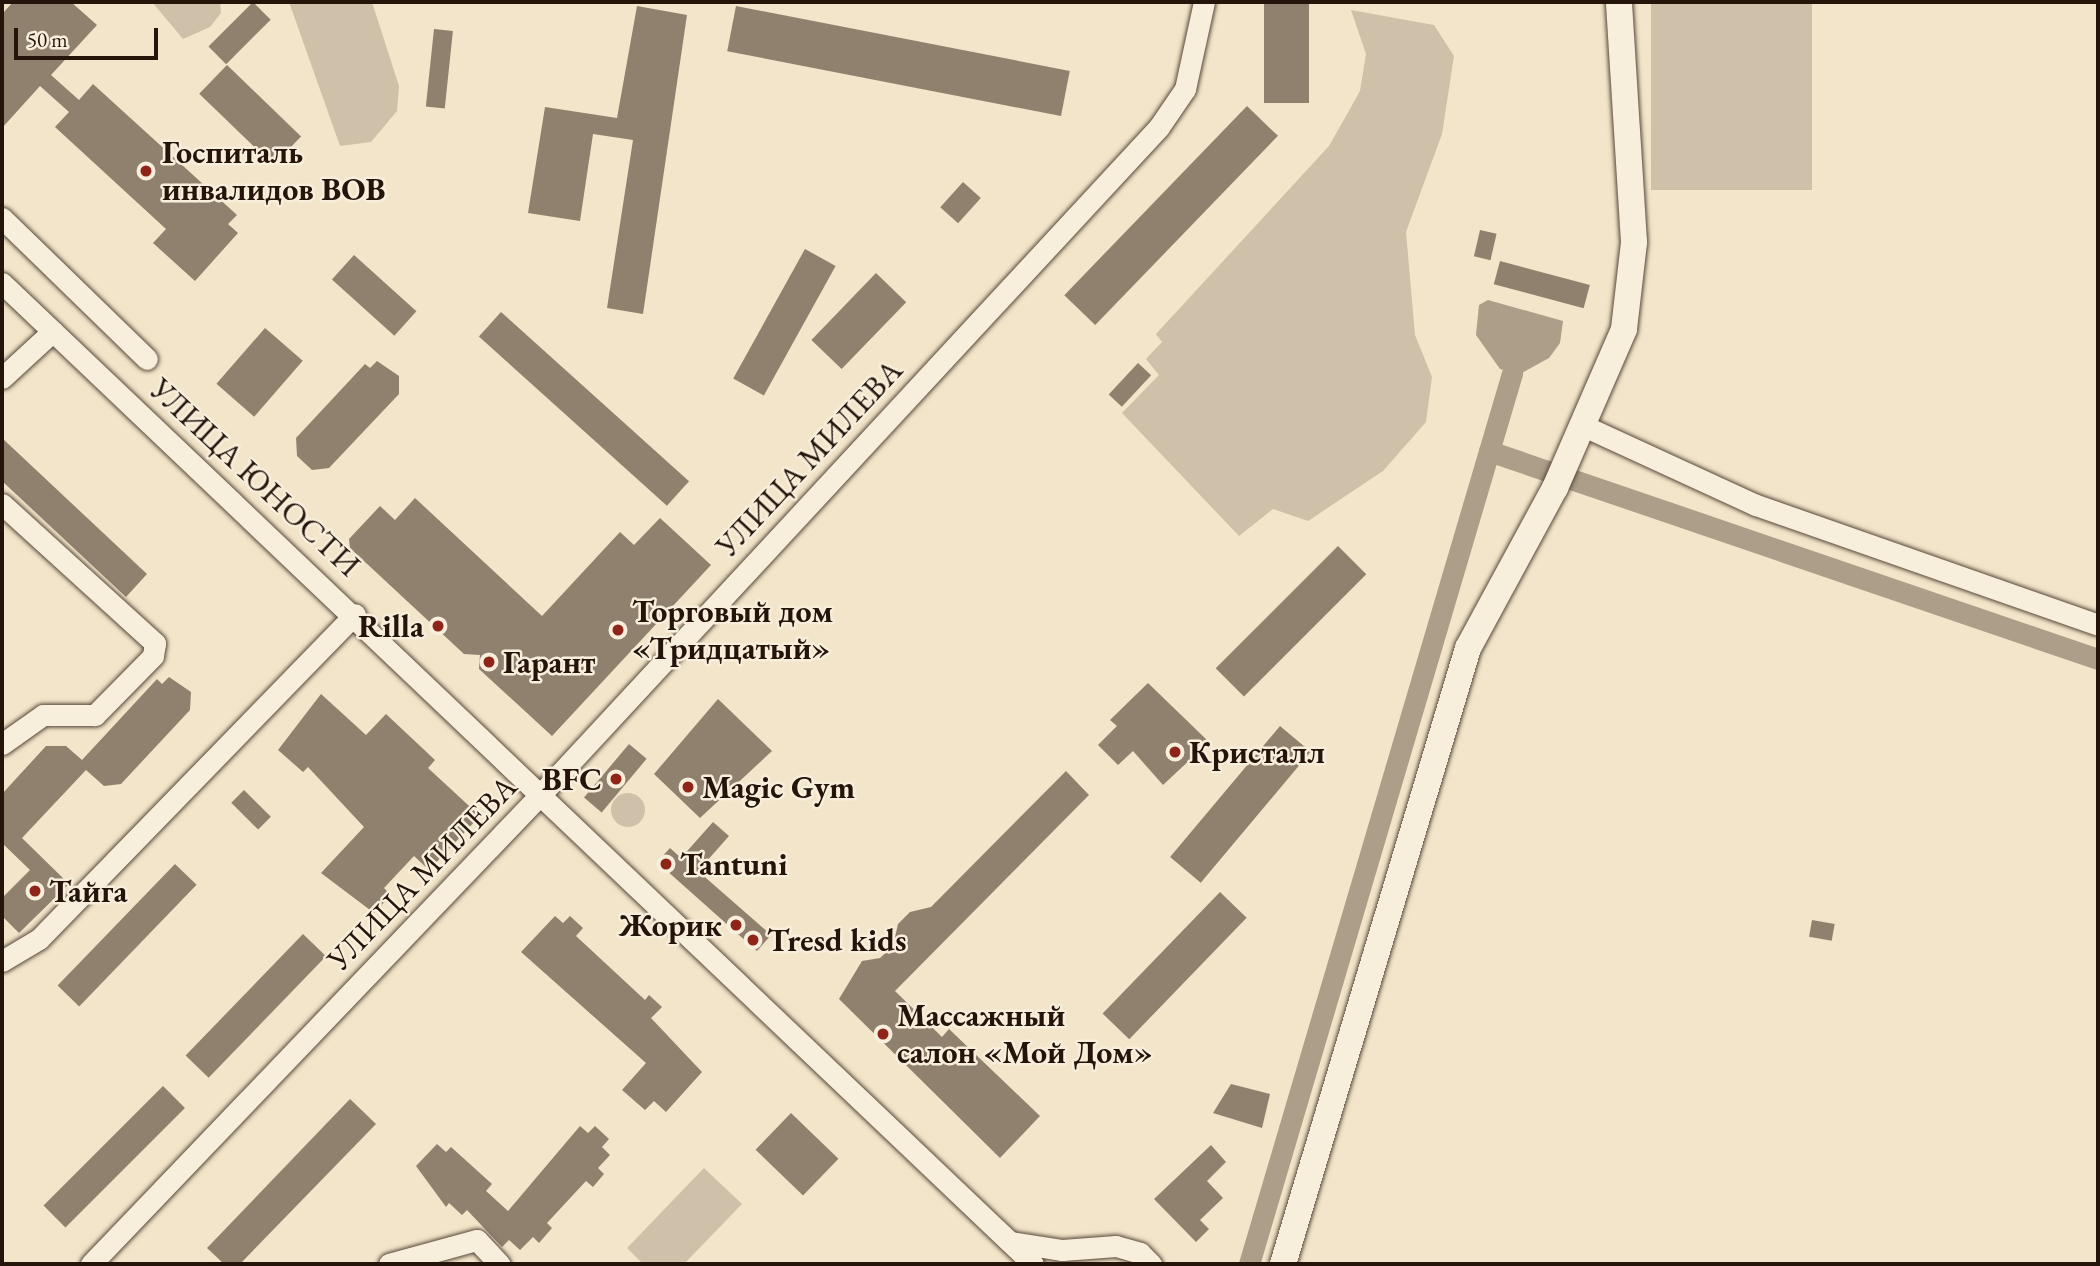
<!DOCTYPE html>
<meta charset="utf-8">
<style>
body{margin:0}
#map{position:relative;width:2100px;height:1266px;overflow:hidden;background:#f2e5c9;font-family:"EB Garamond",serif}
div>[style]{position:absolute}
.green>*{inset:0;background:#cfc1a9;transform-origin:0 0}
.round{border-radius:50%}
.water>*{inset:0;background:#ac9e88}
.canal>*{height:21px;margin:-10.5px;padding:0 10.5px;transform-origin:10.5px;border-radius:10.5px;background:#ac9e88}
.building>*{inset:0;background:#8f816d;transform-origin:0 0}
.roads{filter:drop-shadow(0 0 2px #58483a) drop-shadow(0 0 2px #58483a)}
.minor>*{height:21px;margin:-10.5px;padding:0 10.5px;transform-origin:10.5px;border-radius:10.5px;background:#f7eedc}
.tertiary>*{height:26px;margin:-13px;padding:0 13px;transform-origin:13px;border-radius:13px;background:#f7eedc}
.dots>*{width:19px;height:19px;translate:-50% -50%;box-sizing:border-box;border:4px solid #f7eedc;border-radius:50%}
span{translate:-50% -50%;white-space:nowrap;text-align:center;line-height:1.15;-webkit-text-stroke:5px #f7eedc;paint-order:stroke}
.poi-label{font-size:32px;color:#24140a;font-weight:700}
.left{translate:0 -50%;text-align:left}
.right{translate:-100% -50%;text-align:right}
.street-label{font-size:32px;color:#24140a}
.frame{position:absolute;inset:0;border:4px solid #24140a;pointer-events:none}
.scale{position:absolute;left:14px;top:28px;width:144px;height:32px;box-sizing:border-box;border:4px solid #24140a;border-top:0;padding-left:9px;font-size:21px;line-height:24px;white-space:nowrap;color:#24140a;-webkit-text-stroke:5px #f7eedc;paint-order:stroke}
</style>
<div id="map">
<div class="green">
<i style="clip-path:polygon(152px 2px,220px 2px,221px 13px,210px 27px,183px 39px)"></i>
<i style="clip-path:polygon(289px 2px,372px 2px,399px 86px,397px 111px,371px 142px,340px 146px)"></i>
<i style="left:1651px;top:2px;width:161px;height:188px"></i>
<i style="clip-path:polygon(1351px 10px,1434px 25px,1454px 56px,1442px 134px,1406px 232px,1415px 335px,1432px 377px,1426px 422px,1383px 471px,1308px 521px,1273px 509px,1239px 536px,1122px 413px,1159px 375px,1146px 359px,1162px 342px,1156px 334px,1329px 146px,1360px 91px,1366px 54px)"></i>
<i class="round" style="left:611px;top:793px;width:34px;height:34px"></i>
<i style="clip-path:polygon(704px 1168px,742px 1204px,684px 1264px,643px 1264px,627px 1248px)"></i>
</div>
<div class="water">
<i style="clip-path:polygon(1488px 300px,1563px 321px,1560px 343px,1549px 358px,1520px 374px,1500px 369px,1476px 335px,1479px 305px)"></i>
</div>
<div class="canal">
<i style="left:1489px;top:451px;width:644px;rotate:18.86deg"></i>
<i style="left:1249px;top:1264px;width:929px;rotate:-73.55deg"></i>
</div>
<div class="building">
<i style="clip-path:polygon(13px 2px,71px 2px,97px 25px,51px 75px,79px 100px,93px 84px,237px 215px,228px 224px,238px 233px,195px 281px,153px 243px,166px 229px,55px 127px,69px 112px,40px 86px,2px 128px,2px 14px)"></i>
<i style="left:253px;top:2px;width:25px;height:63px;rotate:45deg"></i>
<i style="left:1264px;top:2px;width:45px;height:101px"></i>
<i style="clip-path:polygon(637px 6px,687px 15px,643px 314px,607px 308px,633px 140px,593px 134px,580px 221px,528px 213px,545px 107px,617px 118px)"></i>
<i style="left:736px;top:6px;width:340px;height:46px;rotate:11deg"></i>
<i style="left:434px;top:29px;width:19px;height:78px;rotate:6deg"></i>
<i style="left:227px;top:65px;width:103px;height:40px;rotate:44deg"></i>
<i style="left:1247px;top:106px;width:43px;height:263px;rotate:44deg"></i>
<i style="left:963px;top:182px;width:24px;height:34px;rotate:42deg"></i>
<i style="left:1480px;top:230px;width:17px;height:27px;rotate:13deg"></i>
<i style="left:805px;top:249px;width:35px;height:148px;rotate:29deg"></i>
<i style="left:354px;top:255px;width:84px;height:33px;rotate:42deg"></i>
<i style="left:1500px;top:261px;width:93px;height:24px;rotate:15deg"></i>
<i style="left:876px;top:273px;width:42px;height:93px;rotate:44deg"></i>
<i style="left:501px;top:312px;width:253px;height:33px;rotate:42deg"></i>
<i style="left:265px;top:328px;width:50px;height:74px;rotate:41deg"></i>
<i style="clip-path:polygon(377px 361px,399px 376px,399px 394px,329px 468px,312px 470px,297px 456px,296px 438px,365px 364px,370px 368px)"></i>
<i style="left:1138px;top:363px;width:18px;height:43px;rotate:43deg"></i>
<i style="clip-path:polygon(2px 438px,147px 574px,126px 597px,2px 481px)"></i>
<i style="clip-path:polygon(415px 498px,542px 616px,620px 532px,634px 545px,660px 518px,711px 565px,552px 736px,479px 669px,480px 655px,464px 654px,350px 548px,349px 539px,380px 506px,395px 520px)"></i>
<i style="left:1338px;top:546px;width:40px;height:173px;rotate:45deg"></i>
<i style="clip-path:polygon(169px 677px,191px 692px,190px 710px,121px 784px,104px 786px,86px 770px,22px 838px,69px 884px,19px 933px,2px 916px,2px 898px,30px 870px,2px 843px,2px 794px,46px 746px,66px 746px,82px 760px,157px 679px,162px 684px)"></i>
<i style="clip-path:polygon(1148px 683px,1209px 742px,1163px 785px,1133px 751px,1118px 765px,1098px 745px,1117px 726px,1110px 720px)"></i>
<i style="clip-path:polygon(321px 694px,366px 735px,386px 714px,435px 760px,428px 768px,480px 816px,429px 870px,414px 856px,384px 888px,391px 895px,374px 913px,321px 873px,364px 827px,308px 767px,303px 772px,278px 750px)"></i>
<i style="clip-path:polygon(718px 699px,772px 751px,700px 818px,654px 774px)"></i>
<i style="left:1280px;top:726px;width:40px;height:171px;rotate:40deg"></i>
<i style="left:629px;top:744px;width:23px;height:70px;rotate:40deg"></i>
<i style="clip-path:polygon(1066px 771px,1089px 795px,895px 991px,942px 1037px,949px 1029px,1040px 1116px,1000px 1158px,839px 999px,862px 961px,880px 958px,893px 946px,898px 924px,910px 912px,931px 907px)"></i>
<i style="left:244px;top:790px;width:38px;height:18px;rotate:45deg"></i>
<i style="clip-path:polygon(713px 822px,729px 836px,698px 871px,771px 935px,757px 951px,657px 862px,670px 848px,681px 858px)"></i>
<i style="left:175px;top:864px;width:30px;height:169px;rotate:44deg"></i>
<i style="left:1220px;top:892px;width:37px;height:169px;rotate:44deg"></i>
<i style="clip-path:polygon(555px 916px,563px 923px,570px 916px,583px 928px,576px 936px,645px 1000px,649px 995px,662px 1007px,651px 1018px,702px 1072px,666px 1112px,654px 1101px,645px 1110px,622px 1090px,646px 1063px,521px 952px)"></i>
<i style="left:1812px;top:920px;width:23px;height:17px;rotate:10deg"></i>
<i style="left:303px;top:934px;width:32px;height:169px;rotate:44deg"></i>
<i style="clip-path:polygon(1231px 1084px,1270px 1094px,1262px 1128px,1213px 1113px)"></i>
<i style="left:163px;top:1086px;width:31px;height:169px;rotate:45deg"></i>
<i style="clip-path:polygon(350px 1099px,376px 1124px,240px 1264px,224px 1264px,207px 1248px)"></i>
<i style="left:791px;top:1113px;width:66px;height:51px;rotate:44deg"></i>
<i style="clip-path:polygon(580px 1126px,588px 1133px,595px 1126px,609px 1139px,602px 1147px,610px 1155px,598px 1168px,604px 1174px,593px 1187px,586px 1181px,547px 1223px,552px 1228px,539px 1243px,533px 1237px,520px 1250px,509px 1240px,502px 1247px,467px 1210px,462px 1215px,449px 1203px,446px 1207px,416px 1166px,437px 1144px,446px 1152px,451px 1147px,492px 1184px,486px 1191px,508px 1211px)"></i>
<i style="clip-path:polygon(1211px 1145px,1226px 1162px,1207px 1181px,1223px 1198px,1200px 1220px,1209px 1229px,1196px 1242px,1154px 1199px)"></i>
</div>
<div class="roads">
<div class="minor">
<i style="left:2px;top:218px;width:202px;rotate:44.2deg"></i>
<i style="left:2px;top:283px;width:1423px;rotate:43.58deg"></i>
<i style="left:2px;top:378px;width:69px;rotate:-42.7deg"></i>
<i style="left:1584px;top:426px;width:189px;rotate:24.7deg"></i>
<i style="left:1756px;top:505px;width:362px;rotate:19.3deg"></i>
<i style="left:2px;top:504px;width:207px;rotate:42.3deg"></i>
<i style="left:155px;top:643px;width:13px;rotate:99deg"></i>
<i style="left:153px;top:656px;width:83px;rotate:134.5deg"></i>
<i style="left:95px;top:715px;width:52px;rotate:180deg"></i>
<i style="left:43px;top:715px;width:50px;rotate:144.7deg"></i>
<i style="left:2px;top:961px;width:43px;rotate:-30.7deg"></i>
<i style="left:39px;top:939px;width:453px;rotate:-45.8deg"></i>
<i style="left:1011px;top:1242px;width:52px;rotate:8.9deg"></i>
<i style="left:1062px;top:1250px;width:54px;rotate:-4.2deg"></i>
<i style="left:1116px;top:1246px;width:25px;rotate:16deg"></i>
<i style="left:1140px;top:1253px;width:16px;rotate:45deg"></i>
<i style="left:91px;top:1264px;width:651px;rotate:-46.25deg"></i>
<i style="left:541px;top:794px;width:909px;rotate:-47.18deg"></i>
<i style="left:1159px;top:127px;width:46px;rotate:-55.6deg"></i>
<i style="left:1185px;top:89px;width:89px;rotate:-77.7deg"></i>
<i style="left:389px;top:1264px;width:91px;rotate:-15.3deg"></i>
<i style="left:477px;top:1240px;width:33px;rotate:47deg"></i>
</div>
<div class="tertiary">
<i style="left:1283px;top:1264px;width:643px;rotate:-73.28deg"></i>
<i style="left:1468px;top:648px;width:182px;rotate:-61.5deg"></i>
<i style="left:1555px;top:488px;width:173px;rotate:-66.5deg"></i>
<i style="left:1624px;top:329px;width:88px;rotate:-83.4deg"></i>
<i style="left:1634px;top:242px;width:240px;rotate:-93.6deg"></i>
</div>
</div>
<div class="dots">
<i style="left:146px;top:171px;background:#8f2418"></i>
<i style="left:438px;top:626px;background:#8f2418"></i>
<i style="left:618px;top:630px;background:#8f2418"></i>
<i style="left:489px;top:662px;background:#8f2418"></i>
<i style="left:1175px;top:752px;background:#8f2418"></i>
<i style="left:616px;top:779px;background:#8f2418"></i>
<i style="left:688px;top:787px;background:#8f2418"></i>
<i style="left:666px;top:864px;background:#8f2418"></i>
<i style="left:35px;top:891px;background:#8f2418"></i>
<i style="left:736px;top:925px;background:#8f2418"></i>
<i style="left:753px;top:940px;background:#8f2418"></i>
<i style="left:883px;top:1034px;background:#8f2418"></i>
</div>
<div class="poi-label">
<span class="left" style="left:162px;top:171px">Госпиталь<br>инвалидов ВОВ</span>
<span class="left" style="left:632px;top:630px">Торговый дом<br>«Тридцатый»</span>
<span class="right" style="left:424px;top:626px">Rilla</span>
<span class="left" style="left:503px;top:662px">Гарант</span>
<span class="left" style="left:1189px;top:752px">Кристалл</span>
<span class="right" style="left:602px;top:779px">BFC</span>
<span class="left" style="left:702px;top:787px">Magic Gym</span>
<span class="left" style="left:680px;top:864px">Tantuni</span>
<span class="left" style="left:49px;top:891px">Тайга</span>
<span class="right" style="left:722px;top:925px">Жорик</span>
<span class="left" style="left:767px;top:940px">Tresd kids</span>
<span class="left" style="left:897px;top:1034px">Массажный<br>салон «Мой Дом»</span>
</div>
<div class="street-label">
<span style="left:809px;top:458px;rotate:-47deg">УЛИЦА МИЛЕВА</span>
<span style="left:255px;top:477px;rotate:43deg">УЛИЦА ЮНОСТИ</span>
<span style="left:422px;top:873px;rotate:-46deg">УЛИЦА МИЛЕВА</span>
</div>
<div class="frame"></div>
<div class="scale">50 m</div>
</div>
